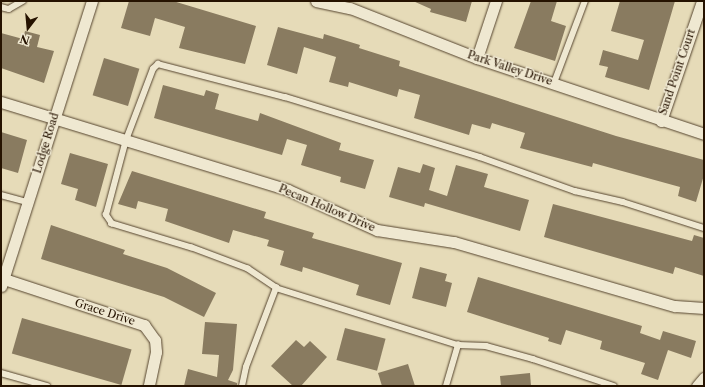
<!DOCTYPE html>
<style>
body{margin:0}
#map{position:relative;width:705px;height:387px;overflow:hidden;background:#e6dbb8;font-family:"Libre Caslon Text",serif}
div>[style]{position:absolute}
.building>*{inset:0;background:#897b60;transform-origin:0 0}
.roads{filter:drop-shadow(0 0 1px #55442e) drop-shadow(0 0 1px #55442e)}
.lane>*{height:5.5px;margin:-2.75px;padding:0 2.75px;transform-origin:2.75px;border-radius:2.75px;background:#efe8d1}
.street>*{height:11px;margin:-5.5px;padding:0 5.5px;transform-origin:5.5px;border-radius:5.5px;background:#efe8d1}
span{translate:-50% -50%;white-space:nowrap;text-align:center;line-height:1.15;-webkit-text-stroke:3px #efe8d1;paint-order:stroke}
.street-label{font-size:11px;color:#251200}
.frame{position:absolute;inset:0;border:2px solid #251200;pointer-events:none}
.north{position:absolute;left:8px;top:8px;width:40px;height:40px;-webkit-text-stroke:3px #efe8d1;paint-order:stroke;rotate:196deg;font-size:11px;font-weight:700;line-height:16px;text-align:center;color:#251200}
.north::after{content:'';display:block;margin:auto;width:14px;height:18px;background:#251200;clip-path:polygon(50% 0,100% 100%,50% 72%,0 100%)}
</style>
<div id="map">
<div class="building">
<i style="clip-path:polygon(129px 1px,173px 1px,256px 26px,245px 64px,179px 48px,185px 27px,155px 18px,150px 36px,121px 28px)"></i>
<i style="clip-path:polygon(413px 1px,472px 1px,466px 22px,430px 12px,431px 9px)"></i>
<i style="clip-path:polygon(531px 1px,557px 1px,551px 21px,566px 26px,555px 61px,514px 48px)"></i>
<i style="clip-path:polygon(620px 1px,675px 1px,649px 90px,605px 77px,608px 67px,599px 65px,603px 50px,638px 60px,644px 40px,611px 31px)"></i>
<i style="clip-path:polygon(278px 27px,323px 39px,324px 34px,360px 45px,359px 48px,400px 61px,399px 66px,616px 136px,704px 160px,704px 175px,696px 202px,678px 196px,680px 187px,593px 163px,592px 167px,520px 148px,525px 133px,492px 123px,490px 129px,472px 124px,469px 135px,414px 118px,420px 95px,399px 89px,397px 97px,349px 82px,348px 87px,329px 82px,336px 57px,304px 47px,297px 74px,267px 65px)"></i>
<i style="clip-path:polygon(25px 31px,40px 35px,37px 47px,54px 51px,44px 83px,1px 68px,1px 33px,23px 39px)"></i>
<i style="left:104px;top:58px;width:37px;height:39px;rotate:17deg"></i>
<i style="clip-path:polygon(163px 85px,204px 96px,206px 90px,219px 94px,215px 109px,258px 121px,260px 113px,341px 143px,339px 150px,374px 160px,365px 189px,340px 182px,341px 177px,301px 165px,307px 145px,287px 139px,282px 155px,154px 118px)"></i>
<i style="clip-path:polygon(1px 132px,27px 140px,18px 173px,1px 168px)"></i>
<i style="clip-path:polygon(70px 153px,108px 164px,96px 207px,75px 200px,78px 189px,61px 184px)"></i>
<i style="clip-path:polygon(423px 164px,435px 168px,429px 190px,447px 196px,456px 165px,488px 174px,484px 187px,529px 200px,520px 231px,425px 203px,424px 207px,389px 197px,398px 167px,420px 173px)"></i>
<i style="clip-path:polygon(132px 171px,266px 212px,264px 218px,314px 233px,312px 238px,402px 263px,390px 305px,356px 295px,359px 285px,303px 267px,302px 272px,280px 265px,284px 251px,267px 246px,269px 240px,233px 230px,229px 243px,165px 221px,168px 209px,138px 201px,136px 209px,118px 204px)"></i>
<i style="clip-path:polygon(553px 204px,692px 241px,694px 235px,704px 238px,704px 276px,675px 267px,673px 274px,544px 237px)"></i>
<i style="clip-path:polygon(51px 225px,125px 250px,123px 254px,167px 268px,216px 293px,204px 317px,164px 297px,41px 259px)"></i>
<i style="clip-path:polygon(420px 267px,447px 274px,445px 281px,452px 283px,446px 307px,412px 298px)"></i>
<i style="clip-path:polygon(478px 277px,642px 326px,640px 333px,660px 340px,663px 331px,696px 341px,691px 358px,668px 350px,658px 380px,641px 374px,645px 363px,600px 349px,602px 341px,566px 330px,561px 345px,548px 341px,549px 338px,467px 312px)"></i>
<i style="left:22px;top:318px;width:114px;height:37px;rotate:16deg"></i>
<i style="clip-path:polygon(205px 322px,237px 324px,233px 370px,228px 380px,237px 383px,237px 386px,184px 386px,188px 369px,217px 377px,219px 355px,202px 354px)"></i>
<i style="left:345px;top:328px;width:42px;height:33px;rotate:15deg"></i>
<i style="clip-path:polygon(296px 340px,304px 347px,310px 341px,327px 357px,301px 386px,293px 386px,271px 366px)"></i>
<i style="clip-path:polygon(408px 364px,415px 386px,382px 386px,378px 373px)"></i>
<i style="clip-path:polygon(530px 373px,531px 386px,501px 386px,500px 376px)"></i>
</div>
<div class="roads">
<div class="lane">
<i style="left:1px;top:7px;width:8px;rotate:14deg"></i>
<i style="left:9px;top:9px;width:16px;rotate:-30deg"></i>
<i style="left:554px;top:83px;width:88px;rotate:-69.3deg"></i>
<i style="left:1px;top:195px;width:27px;rotate:15deg"></i>
<i style="left:276px;top:288px;width:34px;rotate:-146deg"></i>
<i style="left:248px;top:269px;width:60px;rotate:-159.4deg"></i>
<i style="left:192px;top:248px;width:84px;rotate:-163.3deg"></i>
<i style="left:112px;top:224px;width:11px;rotate:-124deg"></i>
<i style="left:106px;top:215px;width:78px;rotate:-75.1deg"></i>
<i style="left:126px;top:140px;width:76px;rotate:-69.2deg"></i>
<i style="left:153px;top:69px;width:7px;rotate:-45deg"></i>
<i style="left:158px;top:64px;width:131px;rotate:14.6deg"></i>
<i style="left:285px;top:97px;width:204px;rotate:17.1deg"></i>
<i style="left:480px;top:157px;width:101px;rotate:19.7deg"></i>
<i style="left:575px;top:191px;width:49px;rotate:12.9deg"></i>
<i style="left:623px;top:202px;width:85px;rotate:17.8deg"></i>
<i style="left:1px;top:373px;width:48px;rotate:15.8deg"></i>
<i style="left:242px;top:386px;width:19px;rotate:-78deg"></i>
<i style="left:246px;top:367px;width:85px;rotate:-69.2deg"></i>
<i style="left:276px;top:288px;width:191px;rotate:17.4deg"></i>
<i style="left:458px;top:345px;width:28px;rotate:2deg"></i>
<i style="left:486px;top:346px;width:49px;rotate:15.5deg"></i>
<i style="left:533px;top:359px;width:85px;rotate:18.4deg"></i>
<i style="left:446px;top:386px;width:43px;rotate:-73.7deg"></i>
</div>
<div class="street">
<i style="left:316px;top:1px;width:35px;rotate:12deg"></i>
<i style="left:350px;top:8px;width:136px;rotate:21.5deg"></i>
<i style="left:477px;top:58px;width:239px;rotate:18.5deg"></i>
<i style="left:477px;top:58px;width:60px;rotate:-71.6deg"></i>
<i style="left:1px;top:102px;width:300px;rotate:17deg"></i>
<i style="left:288px;top:190px;width:98px;rotate:24.2deg"></i>
<i style="left:377px;top:230px;width:78px;rotate:8.9deg"></i>
<i style="left:454px;top:242px;width:230px;rotate:16.2deg"></i>
<i style="left:675px;top:306px;width:29px;rotate:4deg"></i>
<i style="left:661px;top:121px;width:127px;rotate:-71.1deg"></i>
<i style="left:1px;top:278px;width:151px;rotate:18.2deg"></i>
<i style="left:144px;top:325px;width:19px;rotate:54deg"></i>
<i style="left:155px;top:340px;width:12px;rotate:85deg"></i>
<i style="left:156px;top:352px;width:35px;rotate:102deg"></i>
<i style="left:1px;top:286px;width:299px;rotate:-72.3deg"></i>
<i style="left:697px;top:386px;width:11px;rotate:-49deg"></i>
</div>
</div>
<div class="street-label">
<span style="left:510px;top:68px;rotate:18deg">Park Valley Drive</span>
<span style="left:677px;top:72px;rotate:-71deg">Sand Point Court</span>
<span style="left:46px;top:143px;rotate:-73deg">Lodge Road</span>
<span style="left:327px;top:208px;rotate:23deg">Pecan Hollow Drive</span>
<span style="left:105px;top:312px;rotate:18deg">Grace Drive</span>
</div>
<div class="frame"></div>
<div class="north">N</div>
</div>
